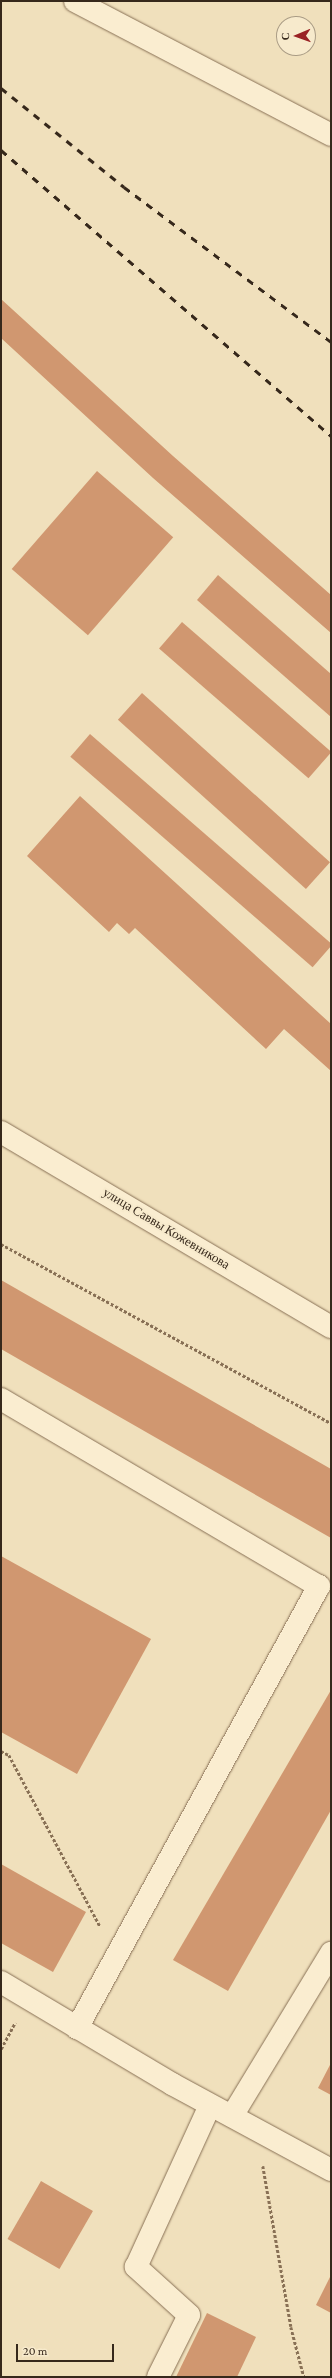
<!DOCTYPE html>
<meta charset="utf-8">
<style>
body{margin:0}
#map{position:relative;width:332px;height:2378px;overflow:hidden;background:#f0e0bc;font-family:"Crimson Pro",serif}
div>[style]{position:absolute}
.building>*{inset:0;background:#d09770;transform-origin:0 0}
.path>*{height:2.5px;margin-top:-1.25px;transform-origin:0;background:repeating-linear-gradient(90deg,#887055 0 3px,transparent 0 5px)}
.roads{filter:drop-shadow(0 0 1px #887055) drop-shadow(0 0 1px #887055)}
.minor>*{height:22px;margin:-11px;padding:0 11px;transform-origin:11px;border-radius:11px;background:#faedd0}
.rail>*{height:3px;margin-top:-1.5px;transform-origin:0;background:repeating-linear-gradient(90deg,#36281b 0 7px,transparent 0 14px)}
span{translate:-50% -50%;white-space:nowrap;text-align:center;line-height:1.15;-webkit-text-stroke:4px #f7eacc;paint-order:stroke}
.street-label{font-size:13px;color:#36281b}
.frame{position:absolute;inset:0;border:2px solid #36281b;pointer-events:none}
.north{position:absolute;left:276px;top:16px;width:40px;height:40px;box-sizing:border-box;background:#f7eacc;border:1px solid #aa9c85;border-radius:50%;rotate:268deg;font-size:11px;font-weight:700;line-height:16px;text-align:center;color:#36281b}
.north::after{content:'';display:block;margin:auto;width:14px;height:18px;background:#9a2224;clip-path:polygon(50% 0,100% 100%,50% 72%,0 100%)}
.scale{position:absolute;left:16px;top:2344px;width:98px;height:18px;box-sizing:border-box;border:2px solid #36281b;border-top:0;padding-left:5px;font-size:12px;line-height:14px;white-space:nowrap;color:#36281b;-webkit-text-stroke:3px #f7eacc;paint-order:stroke}
</style>
<div id="map">
<div class="building">
<i style="clip-path:polygon(1px 299px,173px 456px,331px 595px,331px 633px,153px 478px,1px 338px)"></i>
<i style="left:97px;top:471px;width:101px;height:130px;rotate:41deg"></i>
<i style="clip-path:polygon(218px 575px,331px 674px,331px 717px,197px 600px)"></i>
<i style="left:182px;top:622px;width:198px;height:35px;rotate:41deg"></i>
<i style="left:142px;top:693px;width:253px;height:36px;rotate:42deg"></i>
<i style="left:90px;top:734px;width:321px;height:30px;rotate:41deg"></i>
<i style="clip-path:polygon(80px 796px,331px 1024px,331px 1071px,284px 1029px,266px 1049px,135px 928px,129px 934px,117px 923px,109px 932px,27px 856px)"></i>
<i style="clip-path:polygon(1px 1280px,331px 1469px,331px 1538px,1px 1349px)"></i>
<i style="clip-path:polygon(1px 1556px,151px 1639px,77px 1774px,1px 1732px)"></i>
<i style="clip-path:polygon(331px 1690px,331px 1810px,228px 1991px,173px 1960px)"></i>
<i style="clip-path:polygon(1px 1864px,86px 1912px,53px 1972px,1px 1943px)"></i>
<i style="clip-path:polygon(331px 2063px,331px 2095px,318px 2088px)"></i>
<i style="left:41px;top:2181px;width:60px;height:67px;rotate:30deg"></i>
<i style="clip-path:polygon(331px 2275px,331px 2313px,316px 2305px)"></i>
<i style="clip-path:polygon(207px 2313px,256px 2337px,237px 2377px,176px 2377px)"></i>
</div>
<div class="path">
<i style="left:1px;top:1244px;width:375px;rotate:28.5deg"></i>
<i style="left:1px;top:1751px;width:9px;rotate:27deg"></i>
<i style="left:9px;top:1755px;width:194px;rotate:62deg"></i>
<i style="left:1px;top:2049px;width:30px;rotate:-62deg"></i>
<i style="left:263px;top:2166px;width:163px;rotate:80.1deg"></i>
<i style="left:291px;top:2327px;width:52px;rotate:75.4deg"></i>
</div>
<div class="roads">
<div class="minor">
<i style="left:75px;top:1px;width:289px;rotate:27.6deg"></i>
<i style="left:1px;top:1132px;width:383px;rotate:30.6deg"></i>
<i style="left:1px;top:1399px;width:369px;rotate:30.5deg"></i>
<i style="left:319px;top:1586px;width:504px;rotate:118.7deg"></i>
<i style="left:1px;top:1982px;width:199px;rotate:30.8deg"></i>
<i style="left:172px;top:2084px;width:181px;rotate:28.4deg"></i>
<i style="left:232px;top:2116px;width:191px;rotate:-58.7deg"></i>
<i style="left:158px;top:2377px;width:69px;rotate:-63.4deg"></i>
<i style="left:189px;top:2315px;width:72px;rotate:-137.8deg"></i>
<i style="left:136px;top:2267px;width:178px;rotate:-65.4deg"></i>
</div>
</div>
<div class="rail">
<i style="left:1px;top:88px;width:158px;rotate:38.8deg"></i>
<i style="left:124px;top:187px;width:259px;rotate:36.8deg"></i>
<i style="left:1px;top:150px;width:437px;rotate:40.9deg"></i>
</div>
<div class="street-label">
<span style="left:166px;top:1229px;rotate:31deg">улица Саввы Кожевникова</span>
</div>
<div class="frame"></div>
<div class="north">С</div>
<div class="scale">20 m</div>
</div>
